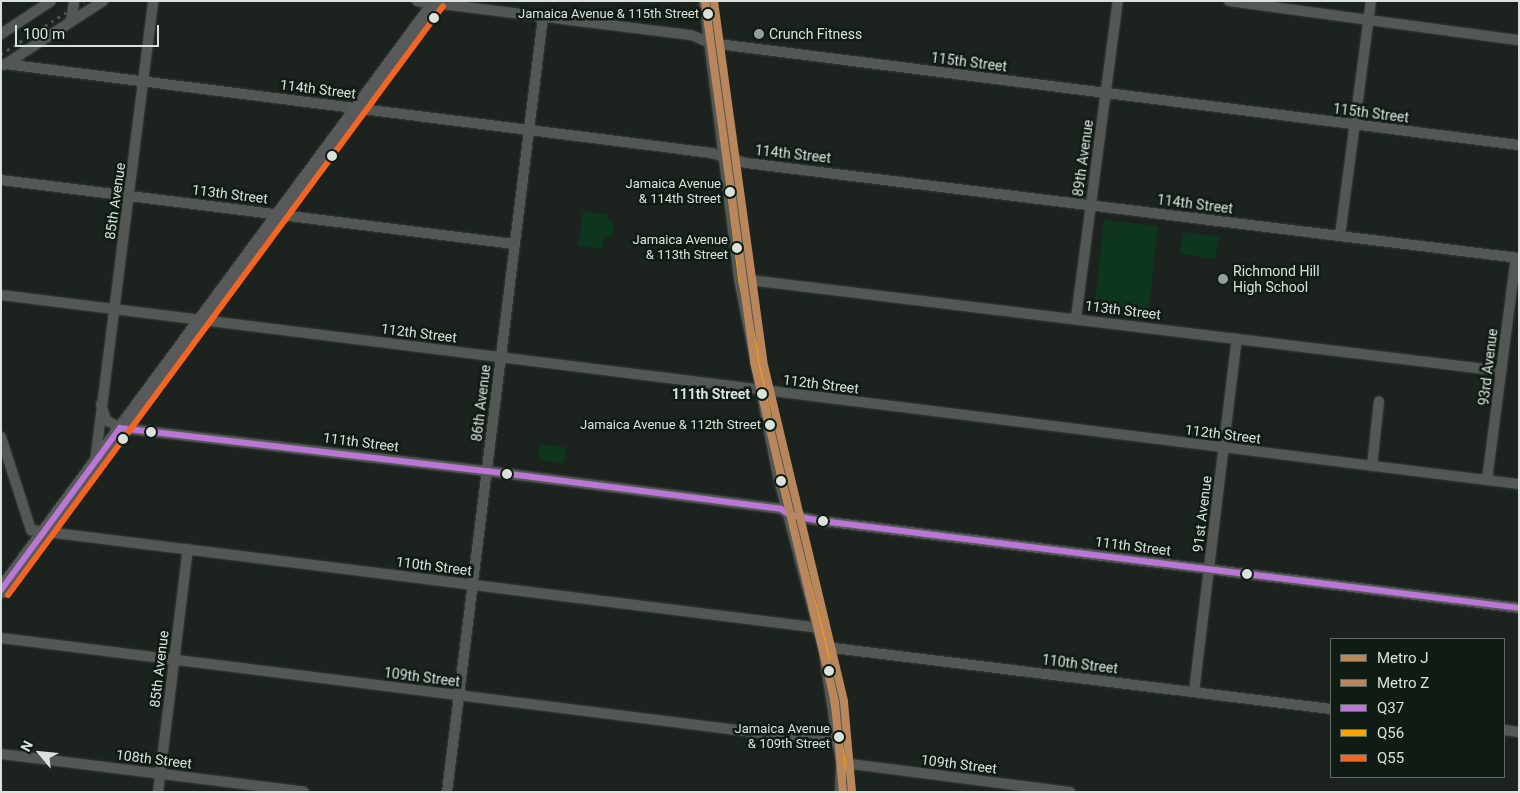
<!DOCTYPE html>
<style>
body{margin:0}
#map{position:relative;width:1520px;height:793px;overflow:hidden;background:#1c221d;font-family:Roboto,sans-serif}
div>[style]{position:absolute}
.green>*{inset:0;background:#0e361e;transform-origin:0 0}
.roads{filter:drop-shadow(0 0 1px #383e3a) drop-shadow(0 0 1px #383e3a)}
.minor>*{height:10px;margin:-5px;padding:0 5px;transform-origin:5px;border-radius:5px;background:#545855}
.secondary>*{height:14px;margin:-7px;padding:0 7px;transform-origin:7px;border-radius:7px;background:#545855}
.primary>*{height:15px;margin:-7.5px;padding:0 7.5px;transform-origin:7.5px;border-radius:7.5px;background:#58595a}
.rail>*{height:3px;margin-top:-1.5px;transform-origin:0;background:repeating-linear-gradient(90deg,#535854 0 2.5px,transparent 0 7.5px)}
.bus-1>*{height:6px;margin:-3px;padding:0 3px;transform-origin:3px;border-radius:3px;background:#ba77d6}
.bus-2>*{height:6px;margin:-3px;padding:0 3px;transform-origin:3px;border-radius:3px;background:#f7a600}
.bus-3>*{height:6px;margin:-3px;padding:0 3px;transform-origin:3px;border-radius:3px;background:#f26522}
.metro-1>*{height:8px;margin:-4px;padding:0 4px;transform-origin:4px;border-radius:4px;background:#ba865c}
.metro-2>*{height:8px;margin:-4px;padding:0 4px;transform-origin:4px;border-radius:4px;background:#ba865c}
.dots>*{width:14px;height:14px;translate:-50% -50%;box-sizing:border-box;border:2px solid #101c13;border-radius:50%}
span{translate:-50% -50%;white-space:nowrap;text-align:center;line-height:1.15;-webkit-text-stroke:5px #101c13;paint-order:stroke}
.bus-label{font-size:13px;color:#dae2dc}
.right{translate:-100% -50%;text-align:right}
.poi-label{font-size:14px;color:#dae2dc}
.left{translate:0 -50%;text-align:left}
.street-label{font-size:14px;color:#dae2dc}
.stop-label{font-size:14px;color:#dae2dc;font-weight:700}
.frame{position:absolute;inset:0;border:2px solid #dae2dc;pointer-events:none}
.legend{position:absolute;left:1330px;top:638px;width:175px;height:140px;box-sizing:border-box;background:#101c13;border:1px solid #616b63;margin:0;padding:6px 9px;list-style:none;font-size:15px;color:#dae2dc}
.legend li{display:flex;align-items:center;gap:10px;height:25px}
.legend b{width:25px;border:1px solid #616b63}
.north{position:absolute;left:15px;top:728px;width:50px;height:50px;-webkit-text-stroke:4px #101c13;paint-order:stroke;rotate:298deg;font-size:14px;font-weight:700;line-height:20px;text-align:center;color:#dae2dc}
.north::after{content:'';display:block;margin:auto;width:18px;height:22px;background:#dae2dc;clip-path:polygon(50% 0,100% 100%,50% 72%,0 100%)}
.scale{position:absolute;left:15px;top:25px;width:144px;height:22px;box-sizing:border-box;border:2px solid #dae2dc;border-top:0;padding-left:6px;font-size:15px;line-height:18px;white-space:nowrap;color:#dae2dc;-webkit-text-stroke:4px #101c13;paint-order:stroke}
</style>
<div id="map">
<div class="green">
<i style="clip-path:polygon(583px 211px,608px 215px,607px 220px,614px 221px,612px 238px,604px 237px,602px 249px,578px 246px)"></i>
<i style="left:1104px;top:220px;width:54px;height:87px;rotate:6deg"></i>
<i style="left:1183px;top:232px;width:36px;height:22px;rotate:8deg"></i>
<i style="left:540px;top:444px;width:26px;height:16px;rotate:7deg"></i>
</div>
<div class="roads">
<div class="minor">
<i style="left:417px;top:1px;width:276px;rotate:7.1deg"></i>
<i style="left:691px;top:35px;width:21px;rotate:23deg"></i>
<i style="left:710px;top:43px;width:815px;rotate:7.19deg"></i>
<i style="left:1229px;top:1px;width:293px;rotate:7.7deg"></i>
<i style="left:71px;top:21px;width:20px;rotate:-81deg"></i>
<i style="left:1px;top:34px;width:60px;rotate:-33.4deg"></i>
<i style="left:5px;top:64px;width:712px;rotate:7.18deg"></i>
<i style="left:711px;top:153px;width:36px;rotate:16deg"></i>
<i style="left:746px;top:163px;width:779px;rotate:7.01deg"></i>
<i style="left:4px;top:65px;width:118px;rotate:-32.9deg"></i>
<i style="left:1px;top:180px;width:517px;rotate:7.11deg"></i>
<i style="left:1340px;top:236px;width:237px;rotate:-82.5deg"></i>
<i style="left:741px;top:279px;width:766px;rotate:6.9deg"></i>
<i style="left:1px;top:295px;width:1530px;rotate:7.1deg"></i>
<i style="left:1076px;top:318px;width:320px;rotate:-82.5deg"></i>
<i style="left:101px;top:404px;width:17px;rotate:73deg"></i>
<i style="left:106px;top:420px;width:16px;rotate:30deg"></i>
<i style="left:120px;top:428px;width:369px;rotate:6.7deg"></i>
<i style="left:486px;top:471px;width:297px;rotate:7.3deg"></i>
<i style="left:781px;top:509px;width:11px;rotate:34deg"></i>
<i style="left:790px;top:515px;width:33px;rotate:11deg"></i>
<i style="left:822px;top:521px;width:702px;rotate:7.11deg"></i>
<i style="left:1px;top:437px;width:98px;rotate:72.1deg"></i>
<i style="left:31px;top:530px;width:795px;rotate:7.08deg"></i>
<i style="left:95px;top:462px;width:465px;rotate:-82.8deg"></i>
<i style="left:1372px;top:466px;width:65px;rotate:-83.9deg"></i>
<i style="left:1487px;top:480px;width:224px;rotate:-82.6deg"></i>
<i style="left:1px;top:638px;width:846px;rotate:7.13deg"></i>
<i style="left:825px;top:647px;width:510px;rotate:6.99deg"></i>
<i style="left:1194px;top:692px;width:356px;rotate:-83.1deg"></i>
<i style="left:1504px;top:730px;width:15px;rotate:8deg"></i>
<i style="left:1px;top:754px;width:305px;rotate:7.1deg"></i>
<i style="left:843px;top:763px;width:229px;rotate:7.3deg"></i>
<i style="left:158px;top:792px;width:245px;rotate:-83deg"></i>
<i style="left:447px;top:792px;width:781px;rotate:-82.94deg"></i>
</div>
<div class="secondary">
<i style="left:706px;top:1px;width:280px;rotate:82.8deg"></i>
<i style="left:741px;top:279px;width:201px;rotate:78.8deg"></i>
<i style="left:780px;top:476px;width:177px;rotate:75.3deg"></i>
<i style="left:825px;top:647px;width:117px;rotate:81.2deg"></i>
<i style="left:843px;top:763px;width:29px;rotate:92deg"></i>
</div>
<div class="primary">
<i style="left:1px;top:590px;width:732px;rotate:-53.55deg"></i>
</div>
</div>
<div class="rail">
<i style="left:708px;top:1px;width:364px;rotate:82.1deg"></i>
<i style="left:758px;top:362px;width:175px;rotate:76.8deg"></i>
<i style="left:1px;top:54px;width:98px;rotate:-32.6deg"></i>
</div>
<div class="bus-1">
<i style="left:120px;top:428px;width:369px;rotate:6.7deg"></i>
<i style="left:486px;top:471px;width:297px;rotate:7.3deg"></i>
<i style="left:781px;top:509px;width:11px;rotate:34deg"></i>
<i style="left:790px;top:515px;width:33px;rotate:11deg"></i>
<i style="left:822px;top:521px;width:702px;rotate:7.11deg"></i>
<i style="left:1px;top:590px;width:201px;rotate:-53.7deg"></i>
</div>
<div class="bus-2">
<i style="left:706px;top:1px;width:280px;rotate:82.8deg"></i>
<i style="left:741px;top:279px;width:201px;rotate:78.8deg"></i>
<i style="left:780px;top:476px;width:177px;rotate:75.3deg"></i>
<i style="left:825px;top:647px;width:117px;rotate:81.2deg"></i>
<i style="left:843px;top:763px;width:29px;rotate:92deg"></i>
</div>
<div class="bus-3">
<i style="left:8px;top:595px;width:732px;rotate:-53.55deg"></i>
</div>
<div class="metro-1">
<i style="left:714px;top:1px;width:363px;rotate:82.2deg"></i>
<i style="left:763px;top:361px;width:350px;rotate:76.6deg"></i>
<i style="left:844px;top:702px;width:90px;rotate:84.9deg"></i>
</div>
<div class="metro-2">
<i style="left:705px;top:2px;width:363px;rotate:82.2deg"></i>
<i style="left:754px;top:362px;width:350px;rotate:76.6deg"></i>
<i style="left:835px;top:703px;width:89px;rotate:84.9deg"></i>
</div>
<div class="dots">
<i style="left:708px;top:14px;background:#dae2dc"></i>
<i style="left:434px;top:18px;background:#dae2dc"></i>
<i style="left:759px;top:34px;background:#989f99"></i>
<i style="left:332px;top:156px;background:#dae2dc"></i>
<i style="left:730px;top:192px;background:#dae2dc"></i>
<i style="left:737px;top:248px;background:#dae2dc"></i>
<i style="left:1223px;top:279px;background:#989f99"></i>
<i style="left:762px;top:394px;background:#dae2dc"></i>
<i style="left:770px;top:425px;background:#dae2dc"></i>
<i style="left:151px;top:432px;background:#dae2dc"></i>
<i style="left:123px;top:439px;background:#dae2dc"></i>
<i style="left:507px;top:474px;background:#dae2dc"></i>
<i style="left:781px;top:481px;background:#dae2dc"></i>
<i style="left:823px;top:521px;background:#dae2dc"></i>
<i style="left:1247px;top:574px;background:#dae2dc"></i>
<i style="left:829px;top:671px;background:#dae2dc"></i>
<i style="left:839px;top:737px;background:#dae2dc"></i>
</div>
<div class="bus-label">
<span class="right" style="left:699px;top:14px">Jamaica Avenue &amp; 115th Street</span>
<span class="right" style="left:721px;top:192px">Jamaica Avenue<br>&amp; 114th Street</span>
<span class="right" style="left:728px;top:248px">Jamaica Avenue<br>&amp; 113th Street</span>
<span class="right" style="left:761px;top:425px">Jamaica Avenue &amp; 112th Street</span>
<span class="right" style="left:830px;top:737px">Jamaica Avenue<br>&amp; 109th Street</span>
</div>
<div class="poi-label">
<span class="left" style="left:769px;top:34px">Crunch Fitness</span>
<span class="left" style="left:1233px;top:279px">Richmond Hill<br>High School</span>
</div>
<div class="street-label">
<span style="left:969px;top:62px;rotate:7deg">115th Street</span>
<span style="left:318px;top:89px;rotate:7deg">114th Street</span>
<span style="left:1371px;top:113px;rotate:7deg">115th Street</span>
<span style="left:793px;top:154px;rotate:6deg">114th Street</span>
<span style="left:1083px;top:158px;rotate:-82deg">89th Avenue</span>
<span style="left:230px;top:194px;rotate:7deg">113th Street</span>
<span style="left:115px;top:201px;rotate:-82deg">85th Avenue</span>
<span style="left:1195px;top:204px;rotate:7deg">114th Street</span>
<span style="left:1123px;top:310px;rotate:7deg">113th Street</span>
<span style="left:419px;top:333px;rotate:7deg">112th Street</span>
<span style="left:1488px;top:367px;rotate:-83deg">93rd Avenue</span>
<span style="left:821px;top:384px;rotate:7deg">112th Street</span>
<span style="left:481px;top:403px;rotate:-83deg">86th Avenue</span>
<span style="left:1223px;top:434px;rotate:7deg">112th Street</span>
<span style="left:361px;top:442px;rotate:7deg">111th Street</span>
<span style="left:1202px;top:514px;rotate:-83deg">91st Avenue</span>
<span style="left:1133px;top:546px;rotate:7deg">111th Street</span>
<span style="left:434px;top:566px;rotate:7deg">110th Street</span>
<span style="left:1080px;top:664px;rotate:7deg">110th Street</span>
<span style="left:159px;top:669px;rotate:-83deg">85th Avenue</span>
<span style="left:422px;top:677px;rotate:7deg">109th Street</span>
<span style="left:154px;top:759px;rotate:7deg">108th Street</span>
<span style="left:959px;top:764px;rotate:7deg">109th Street</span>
</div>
<div class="stop-label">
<span class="right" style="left:750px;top:394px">111th Street</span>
</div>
<div class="frame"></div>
<ul class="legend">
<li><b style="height:6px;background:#ba865c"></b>Metro J</li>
<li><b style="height:6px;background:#ba865c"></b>Metro Z</li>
<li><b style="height:6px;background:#ba77d6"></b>Q37</li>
<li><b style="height:6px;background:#f7a600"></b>Q56</li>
<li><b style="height:6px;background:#f26522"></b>Q55</li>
</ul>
<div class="north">N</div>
<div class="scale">100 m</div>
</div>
